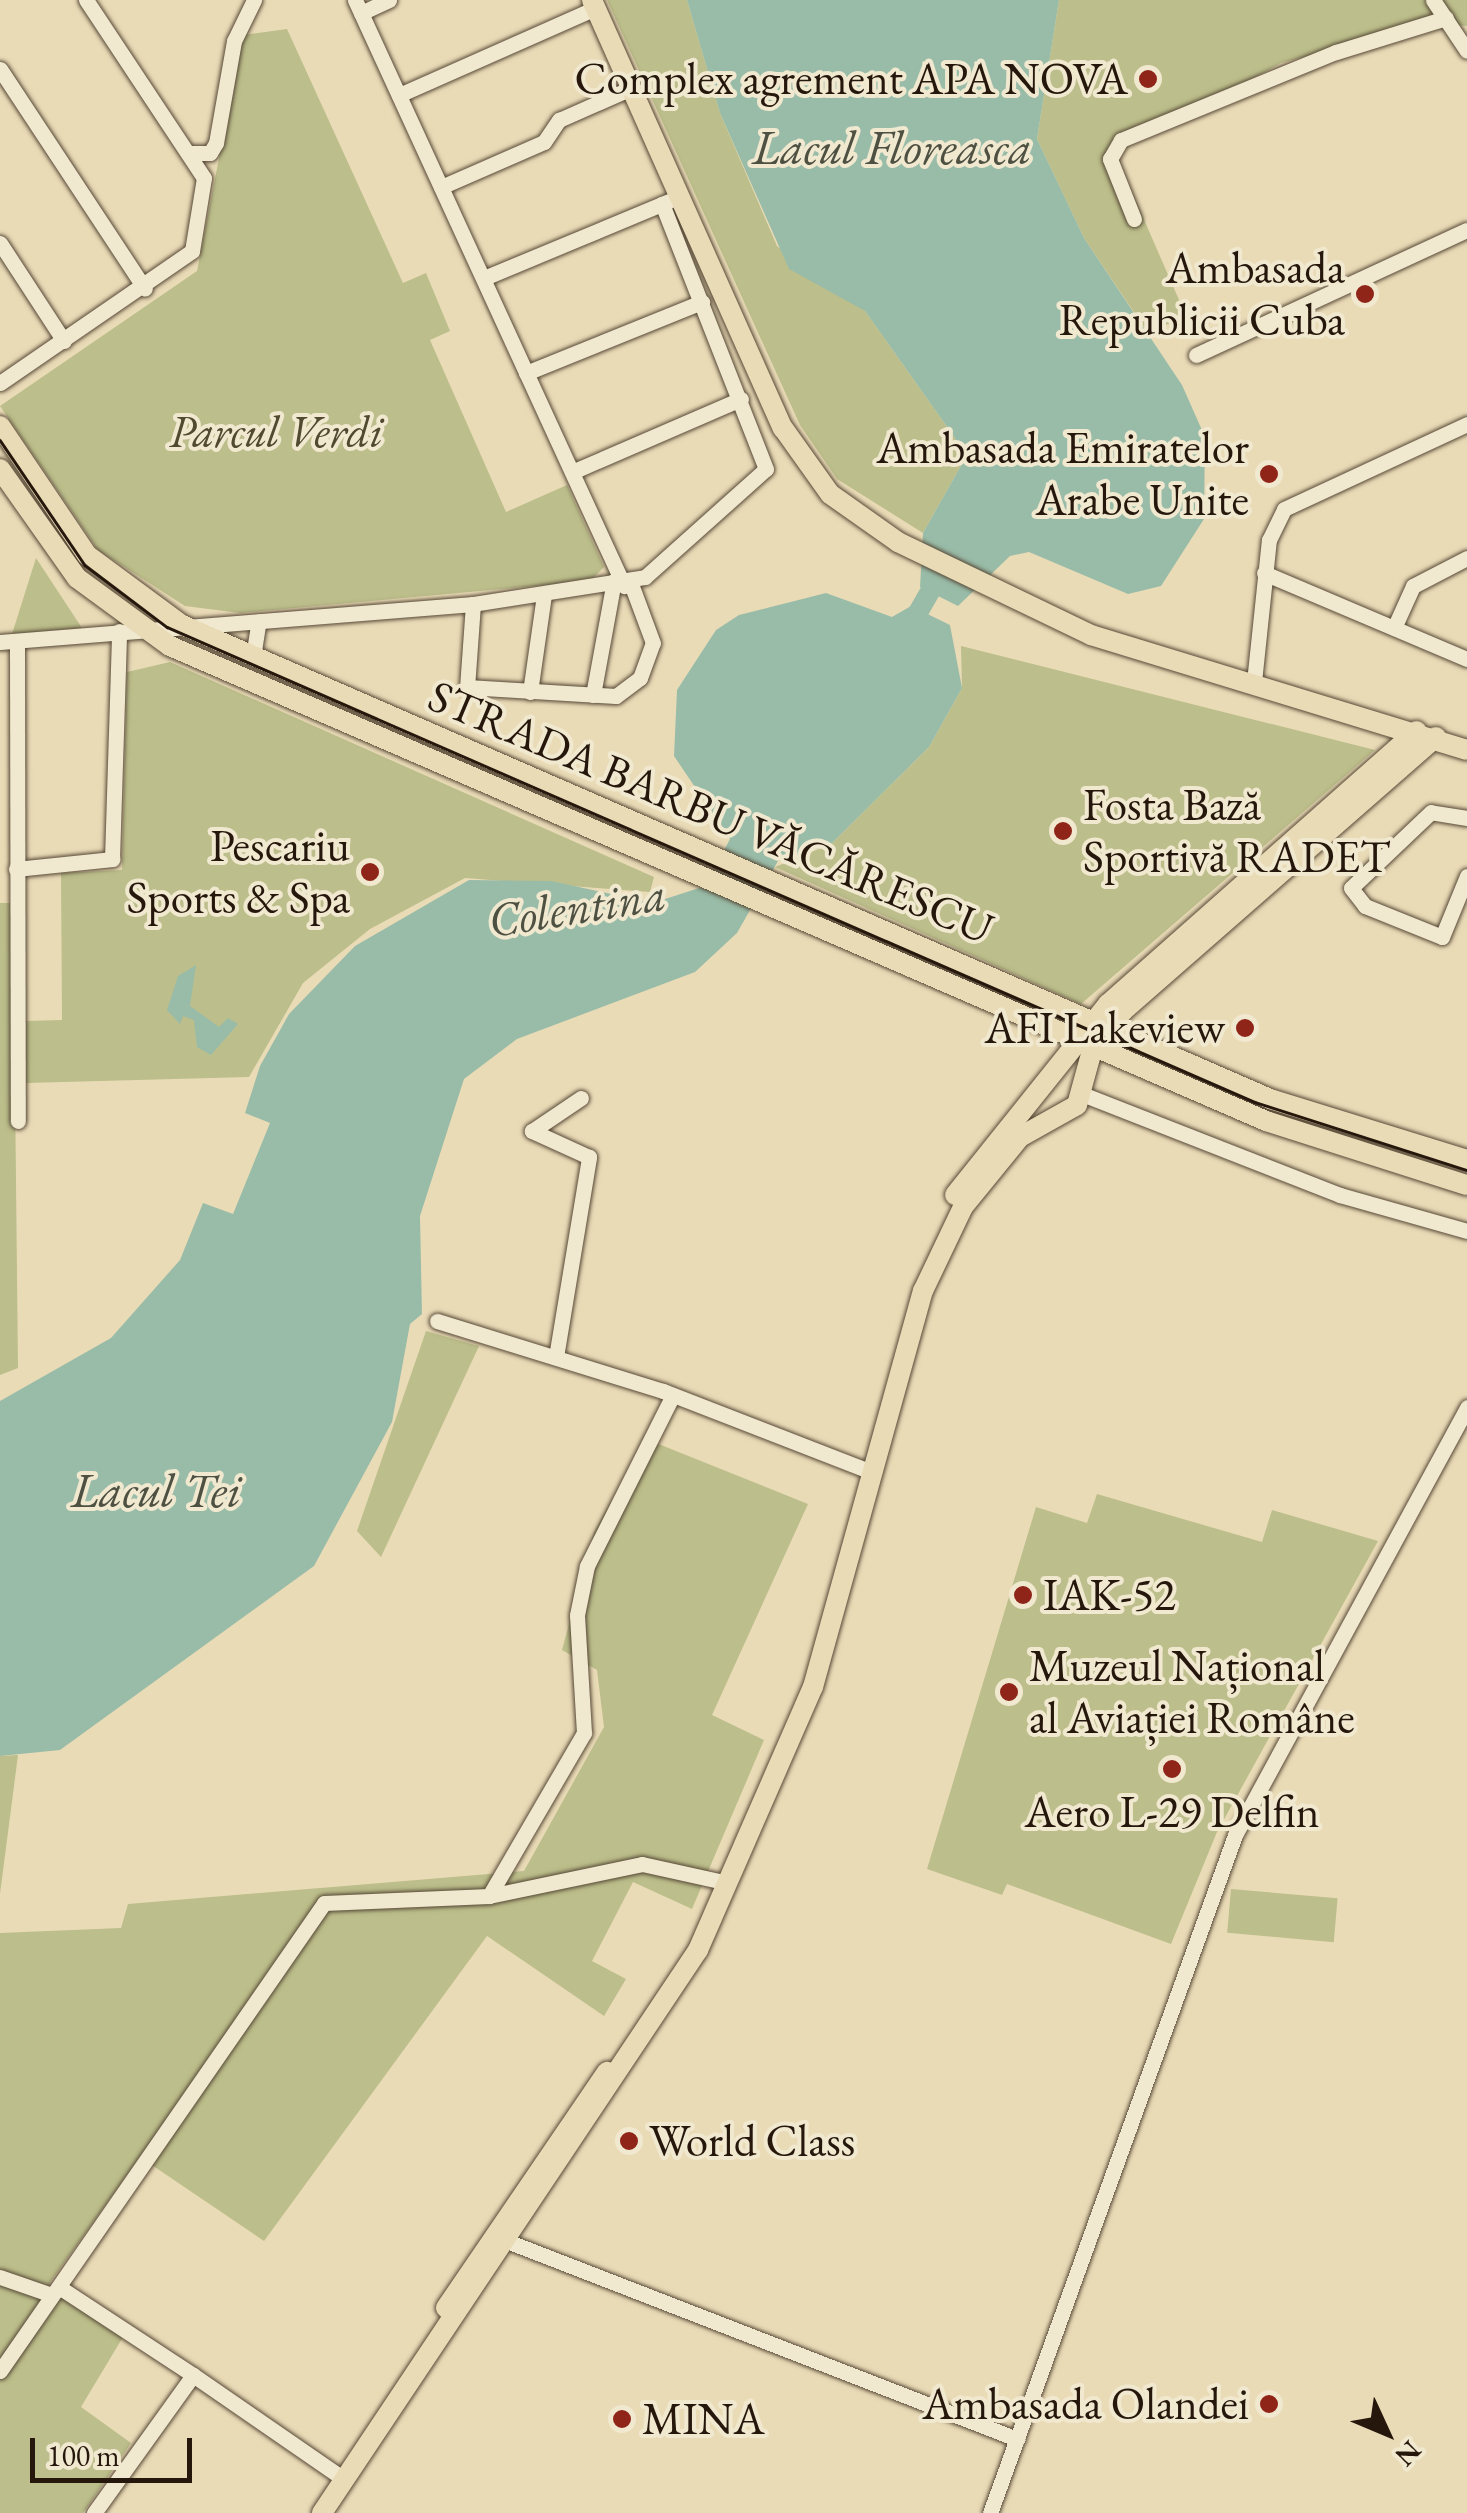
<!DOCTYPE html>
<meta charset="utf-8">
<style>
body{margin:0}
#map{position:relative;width:1467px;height:2513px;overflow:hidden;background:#eadbb7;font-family:"EB Garamond",serif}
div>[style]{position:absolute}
.green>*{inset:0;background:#bcbe8b;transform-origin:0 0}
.water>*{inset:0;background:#99bca8}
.river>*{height:20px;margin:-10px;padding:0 10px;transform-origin:10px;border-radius:10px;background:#99bca8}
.roads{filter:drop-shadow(0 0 2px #564836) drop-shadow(0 0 2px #564836)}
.minor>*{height:15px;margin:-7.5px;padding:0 7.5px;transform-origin:7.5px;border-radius:7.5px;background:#f1e8d0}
.major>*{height:20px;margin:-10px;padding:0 10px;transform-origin:10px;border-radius:10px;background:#eadbb7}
.tram>*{height:2.5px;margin:-1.25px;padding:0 1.25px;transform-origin:1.25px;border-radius:1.25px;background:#25170b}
.dots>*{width:28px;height:28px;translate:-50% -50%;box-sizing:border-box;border:5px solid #f1e8d0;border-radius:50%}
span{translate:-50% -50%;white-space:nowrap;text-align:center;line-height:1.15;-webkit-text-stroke:8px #f1e8d0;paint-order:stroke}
.poi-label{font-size:45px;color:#25170b}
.right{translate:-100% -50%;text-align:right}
.left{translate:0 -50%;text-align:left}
.park-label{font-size:45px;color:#524931;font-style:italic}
.street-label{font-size:45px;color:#25170b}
.water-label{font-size:48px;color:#4e5142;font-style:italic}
.north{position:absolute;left:1337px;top:2383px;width:100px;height:100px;-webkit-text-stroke:8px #f1e8d0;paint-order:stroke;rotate:134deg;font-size:28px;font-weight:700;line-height:40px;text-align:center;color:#25170b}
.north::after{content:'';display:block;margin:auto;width:35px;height:45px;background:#25170b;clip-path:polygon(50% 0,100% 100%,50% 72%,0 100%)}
.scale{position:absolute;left:30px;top:2438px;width:162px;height:45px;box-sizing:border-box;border:5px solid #25170b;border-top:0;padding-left:12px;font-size:30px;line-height:35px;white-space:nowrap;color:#25170b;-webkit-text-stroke:8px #f1e8d0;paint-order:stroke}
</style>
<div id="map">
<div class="green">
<i style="clip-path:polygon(607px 0,687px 0,720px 113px,777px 246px,865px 311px,955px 438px,963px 462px,923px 533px,837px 479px,800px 425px)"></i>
<i style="clip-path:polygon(1059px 0,1467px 0,1467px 26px,1431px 23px,1281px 63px,1115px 153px,1186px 316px,1148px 333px,1084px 238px,1037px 139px)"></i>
<i style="clip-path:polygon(287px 29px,403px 283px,426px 273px,450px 331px,430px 340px,506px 512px,567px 485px,604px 567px,590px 581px,240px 613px,185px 606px,98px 550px,0 406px,197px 271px,243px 35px)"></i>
<i style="clip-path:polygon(36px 558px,82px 628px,12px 634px)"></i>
<i style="clip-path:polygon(961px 646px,1375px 750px,1081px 1004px,775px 867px,831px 844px,929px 747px,962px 688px)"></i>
<i style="clip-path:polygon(170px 662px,654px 877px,650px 892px,465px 878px,370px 929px,303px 983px,249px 1077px,26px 1083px,25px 1021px,62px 1020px,61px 873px,122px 870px,127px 672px)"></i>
<i style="clip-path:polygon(0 903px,13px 903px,18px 1368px,0 1375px)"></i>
<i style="clip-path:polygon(426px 1331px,479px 1346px,381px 1557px,357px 1531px)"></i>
<i style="clip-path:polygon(646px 1439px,808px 1504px,712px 1715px,764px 1740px,692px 1909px,633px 1882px,592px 1961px,626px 1979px,604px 2016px,487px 1936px,264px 2241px,140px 2157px,48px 2285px,123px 2337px,81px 2407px,131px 2443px,83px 2513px,0 2513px,0 1933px,121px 1928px,128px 1904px,524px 1871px,604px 1727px,597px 1670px,562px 1650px,594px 1532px)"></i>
<i style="clip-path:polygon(1097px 1494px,1262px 1542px,1272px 1510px,1378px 1541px,1217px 1832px,1171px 1944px,1007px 1884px,1002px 1895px,927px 1869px,1036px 1507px,1087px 1523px)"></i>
<i style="clip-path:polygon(18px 1755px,0 1894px,0 1756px)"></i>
<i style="left:1231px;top:1889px;width:107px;height:44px;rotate:5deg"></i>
</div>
<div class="water">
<i style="clip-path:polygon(687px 0,1059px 0,1037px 139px,1084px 238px,1182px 385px,1205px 437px,1204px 519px,1161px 586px,1128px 594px,1029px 552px,1010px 556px,958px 606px,920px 587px,923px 533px,963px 462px,955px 438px,865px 311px,789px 269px,720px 113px)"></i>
<i style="clip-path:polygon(826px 593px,892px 617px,911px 606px,950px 625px,962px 688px,929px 747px,831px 844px,778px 861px,737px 933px,695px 972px,517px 1039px,464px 1079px,420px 1216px,422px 1314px,410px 1324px,392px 1422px,314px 1566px,60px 1750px,0 1756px,0 1401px,111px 1338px,180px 1260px,203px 1203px,233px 1214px,270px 1123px,245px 1113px,260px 1066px,289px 1014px,355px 946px,469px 880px,551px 881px,653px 903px,705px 886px,730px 839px,674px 756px,677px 690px,716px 630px,739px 615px)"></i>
<i style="clip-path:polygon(196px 965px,190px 1006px,219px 1027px,228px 1018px,238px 1024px,211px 1055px,197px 1047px,194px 1020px,183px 1016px,180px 1024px,167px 1010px,178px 976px)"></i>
</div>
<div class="river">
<i style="left:908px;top:630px;width:70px;rotate:-60.2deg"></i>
</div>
<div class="roads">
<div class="minor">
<i style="left:355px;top:0;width:645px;rotate:65.34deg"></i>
<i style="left:1433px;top:0;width:61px;rotate:56.3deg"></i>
<i style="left:361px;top:13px;width:31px;rotate:-25deg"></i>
<i style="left:0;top:69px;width:263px;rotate:56.6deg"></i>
<i style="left:399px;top:95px;width:214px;rotate:-23.9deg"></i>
<i style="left:189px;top:153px;width:21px"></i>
<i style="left:210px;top:153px;width:12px;rotate:-59deg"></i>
<i style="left:216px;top:143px;width:104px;rotate:-80deg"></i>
<i style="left:234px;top:41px;width:46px;rotate:-64deg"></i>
<i style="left:441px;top:187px;width:112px;rotate:-23.6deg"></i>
<i style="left:544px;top:142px;width:27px;rotate:-56deg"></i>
<i style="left:559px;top:120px;width:77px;rotate:-23.9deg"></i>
<i style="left:1134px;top:219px;width:65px;rotate:-111.8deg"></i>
<i style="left:1110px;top:159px;width:22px;rotate:-60deg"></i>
<i style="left:1121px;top:140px;width:232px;rotate:-22.3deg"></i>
<i style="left:1336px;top:52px;width:115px;rotate:-17.2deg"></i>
<i style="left:0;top:243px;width:117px;rotate:56.9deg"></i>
<i style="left:484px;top:278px;width:200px;rotate:-22.6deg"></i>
<i style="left:1196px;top:355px;width:298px;rotate:-24.8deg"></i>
<i style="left:526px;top:373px;width:190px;rotate:-22deg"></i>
<i style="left:0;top:383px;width:233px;rotate:-34.5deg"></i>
<i style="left:192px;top:251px;width:74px;rotate:-80.7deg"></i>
<i style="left:204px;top:178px;width:214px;rotate:-123.5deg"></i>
<i style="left:572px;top:472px;width:184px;rotate:-23.4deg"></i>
<i style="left:1264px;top:573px;width:220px;rotate:23deg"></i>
<i style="left:473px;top:604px;width:83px;rotate:94.1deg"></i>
<i style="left:467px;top:687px;width:149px;rotate:3.5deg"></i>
<i style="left:616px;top:696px;width:30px;rotate:-37deg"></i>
<i style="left:640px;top:678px;width:37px;rotate:-70deg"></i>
<i style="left:653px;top:643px;width:63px;rotate:-110.4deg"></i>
<i style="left:1394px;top:628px;width:46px;rotate:-65.7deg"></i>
<i style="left:1413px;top:586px;width:61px;rotate:-27.4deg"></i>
<i style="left:17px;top:641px;width:480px;rotate:89.9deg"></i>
<i style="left:0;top:642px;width:475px;rotate:-4.6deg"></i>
<i style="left:473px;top:604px;width:174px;rotate:-8.9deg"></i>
<i style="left:645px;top:577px;width:162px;rotate:-41.8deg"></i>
<i style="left:766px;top:469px;width:285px;rotate:-111.4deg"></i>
<i style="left:253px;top:657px;width:36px;rotate:-81deg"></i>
<i style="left:1254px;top:682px;width:143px;rotate:-84deg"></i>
<i style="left:1269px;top:540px;width:34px;rotate:-64deg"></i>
<i style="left:1284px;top:509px;width:202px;rotate:-24.9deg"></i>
<i style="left:530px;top:692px;width:98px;rotate:-81.8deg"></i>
<i style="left:593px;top:695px;width:116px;rotate:-79.6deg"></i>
<i style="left:1467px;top:818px;width:36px;rotate:-171deg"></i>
<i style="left:1431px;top:812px;width:110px;rotate:136.5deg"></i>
<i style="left:1351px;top:888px;width:23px;rotate:52deg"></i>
<i style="left:1365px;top:906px;width:83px;rotate:21.9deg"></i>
<i style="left:1442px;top:937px;width:66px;rotate:-67.7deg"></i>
<i style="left:16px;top:869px;width:97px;rotate:-5.9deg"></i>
<i style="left:112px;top:859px;width:228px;rotate:-88.2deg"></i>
<i style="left:1082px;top:1094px;width:277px;rotate:21.4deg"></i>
<i style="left:1340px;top:1195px;width:132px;rotate:15.8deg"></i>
<i style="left:437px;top:1321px;width:237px;rotate:17.2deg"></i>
<i style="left:663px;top:1391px;width:226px;rotate:21.2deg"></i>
<i style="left:556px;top:1357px;width:203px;rotate:-80.6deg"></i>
<i style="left:589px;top:1157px;width:63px;rotate:-155.5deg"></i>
<i style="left:532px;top:1131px;width:59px;rotate:-34deg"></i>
<i style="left:489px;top:1896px;width:189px;rotate:-59.8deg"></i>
<i style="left:584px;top:1733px;width:118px;rotate:-93.4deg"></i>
<i style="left:577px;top:1615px;width:50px;rotate:-78.5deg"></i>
<i style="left:587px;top:1566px;width:191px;rotate:-63.3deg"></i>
<i style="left:499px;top:2238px;width:556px;rotate:21.21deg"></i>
<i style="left:0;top:2277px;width:55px;rotate:19.1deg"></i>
<i style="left:59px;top:2287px;width:160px;rotate:33.3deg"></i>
<i style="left:0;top:2371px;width:569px;rotate:-55.3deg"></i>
<i style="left:324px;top:1903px;width:165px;rotate:-2.4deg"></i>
<i style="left:489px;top:1896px;width:156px;rotate:-11.8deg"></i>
<i style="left:642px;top:1864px;width:79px;rotate:12.4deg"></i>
<i style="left:94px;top:2513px;width:170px;rotate:-54.3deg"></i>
<i style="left:193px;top:2375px;width:173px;rotate:34.6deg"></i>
<i style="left:990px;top:2513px;width:721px;rotate:-70.13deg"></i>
<i style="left:1235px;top:1835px;width:487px;rotate:-61.5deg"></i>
</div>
<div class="major">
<i style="left:592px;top:0;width:469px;rotate:66deg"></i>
<i style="left:783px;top:428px;width:81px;rotate:54.5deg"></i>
<i style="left:830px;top:494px;width:83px;rotate:35.2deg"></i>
<i style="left:898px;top:542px;width:214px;rotate:25.7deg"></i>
<i style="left:1091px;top:635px;width:393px;rotate:17deg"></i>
<i style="left:0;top:426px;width:156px;rotate:56deg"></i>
<i style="left:87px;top:555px;width:118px;rotate:36.4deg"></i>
<i style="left:182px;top:625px;width:1187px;rotate:23.54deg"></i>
<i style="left:1270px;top:1099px;width:206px;rotate:17.2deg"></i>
<i style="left:0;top:469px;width:133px;rotate:54.8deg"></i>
<i style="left:77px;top:578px;width:115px;rotate:36.2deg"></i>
<i style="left:170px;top:646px;width:1195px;rotate:23.43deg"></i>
<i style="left:1266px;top:1121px;width:211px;rotate:17.7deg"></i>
<i style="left:955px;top:1195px;width:245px;rotate:-51.3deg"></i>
<i style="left:1108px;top:1004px;width:412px;rotate:-41.5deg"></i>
<i style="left:446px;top:2308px;width:286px;rotate:-55.7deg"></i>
<i style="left:322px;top:2513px;width:677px;rotate:-56.26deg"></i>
<i style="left:698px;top:1950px;width:287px;rotate:-66.4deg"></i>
<i style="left:813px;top:1687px;width:411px;rotate:-74.5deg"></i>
<i style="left:923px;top:1291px;width:93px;rotate:-64.5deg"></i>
<i style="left:963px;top:1207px;width:90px;rotate:-50.8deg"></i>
<i style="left:1020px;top:1137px;width:65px;rotate:-29.3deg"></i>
<i style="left:1077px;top:1105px;width:60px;rotate:-74.6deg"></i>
<i style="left:1093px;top:1047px;width:47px;rotate:-50.2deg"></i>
<i style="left:1123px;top:1011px;width:416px;rotate:-41.2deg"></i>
</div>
</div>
<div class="tram">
<i style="left:0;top:440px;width:151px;rotate:55.8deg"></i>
<i style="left:85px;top:565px;width:103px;rotate:37.1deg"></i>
<i style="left:167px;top:627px;width:1187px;rotate:23.59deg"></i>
<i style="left:1255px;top:1102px;width:223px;rotate:17.8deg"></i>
</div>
<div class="dots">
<i style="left:1148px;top:79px;background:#8f2418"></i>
<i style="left:1365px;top:294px;background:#8f2418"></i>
<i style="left:1269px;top:474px;background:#8f2418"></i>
<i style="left:1063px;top:831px;background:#8f2418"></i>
<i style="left:370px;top:872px;background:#8f2418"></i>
<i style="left:1245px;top:1028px;background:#8f2418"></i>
<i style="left:1023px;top:1595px;background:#8f2418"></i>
<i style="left:1009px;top:1692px;background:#8f2418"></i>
<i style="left:1172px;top:1769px;background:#8f2418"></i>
<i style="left:629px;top:2141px;background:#8f2418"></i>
<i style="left:1269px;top:2404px;background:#8f2418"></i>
<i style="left:622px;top:2419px;background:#8f2418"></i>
</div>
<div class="poi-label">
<span class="right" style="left:1128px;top:79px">Complex agrement APA NOVA</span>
<span class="right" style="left:1345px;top:294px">Ambasada<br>Republicii Cuba</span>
<span class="right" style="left:1249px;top:474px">Ambasada Emiratelor<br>Arabe Unite</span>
<span class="left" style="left:1083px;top:831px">Fosta Bază<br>Sportivă RADET</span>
<span class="right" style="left:350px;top:872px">Pescariu<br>Sports &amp; Spa</span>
<span class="right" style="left:1225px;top:1028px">AFI Lakeview</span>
<span class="left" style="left:1043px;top:1595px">IAK-52</span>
<span class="left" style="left:1029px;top:1692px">Muzeul Național<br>al Aviației Române</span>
<span style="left:1172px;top:1812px">Aero L-29 Delfin</span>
<span class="left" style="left:649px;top:2141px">World Class</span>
<span class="right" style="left:1249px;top:2404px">Ambasada Olandei</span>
<span class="left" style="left:642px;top:2419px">MINA</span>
</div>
<div class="park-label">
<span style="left:276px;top:432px">Parcul Verdi</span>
</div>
<div class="street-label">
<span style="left:711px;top:812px;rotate:23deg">STRADA BARBU VĂCĂRESCU</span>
</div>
<div class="water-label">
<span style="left:892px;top:148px">Lacul Floreasca</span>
<span style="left:577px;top:907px;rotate:-9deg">Colentina</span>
<span style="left:156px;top:1491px">Lacul Tei</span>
</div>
<div class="north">N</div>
<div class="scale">100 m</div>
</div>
